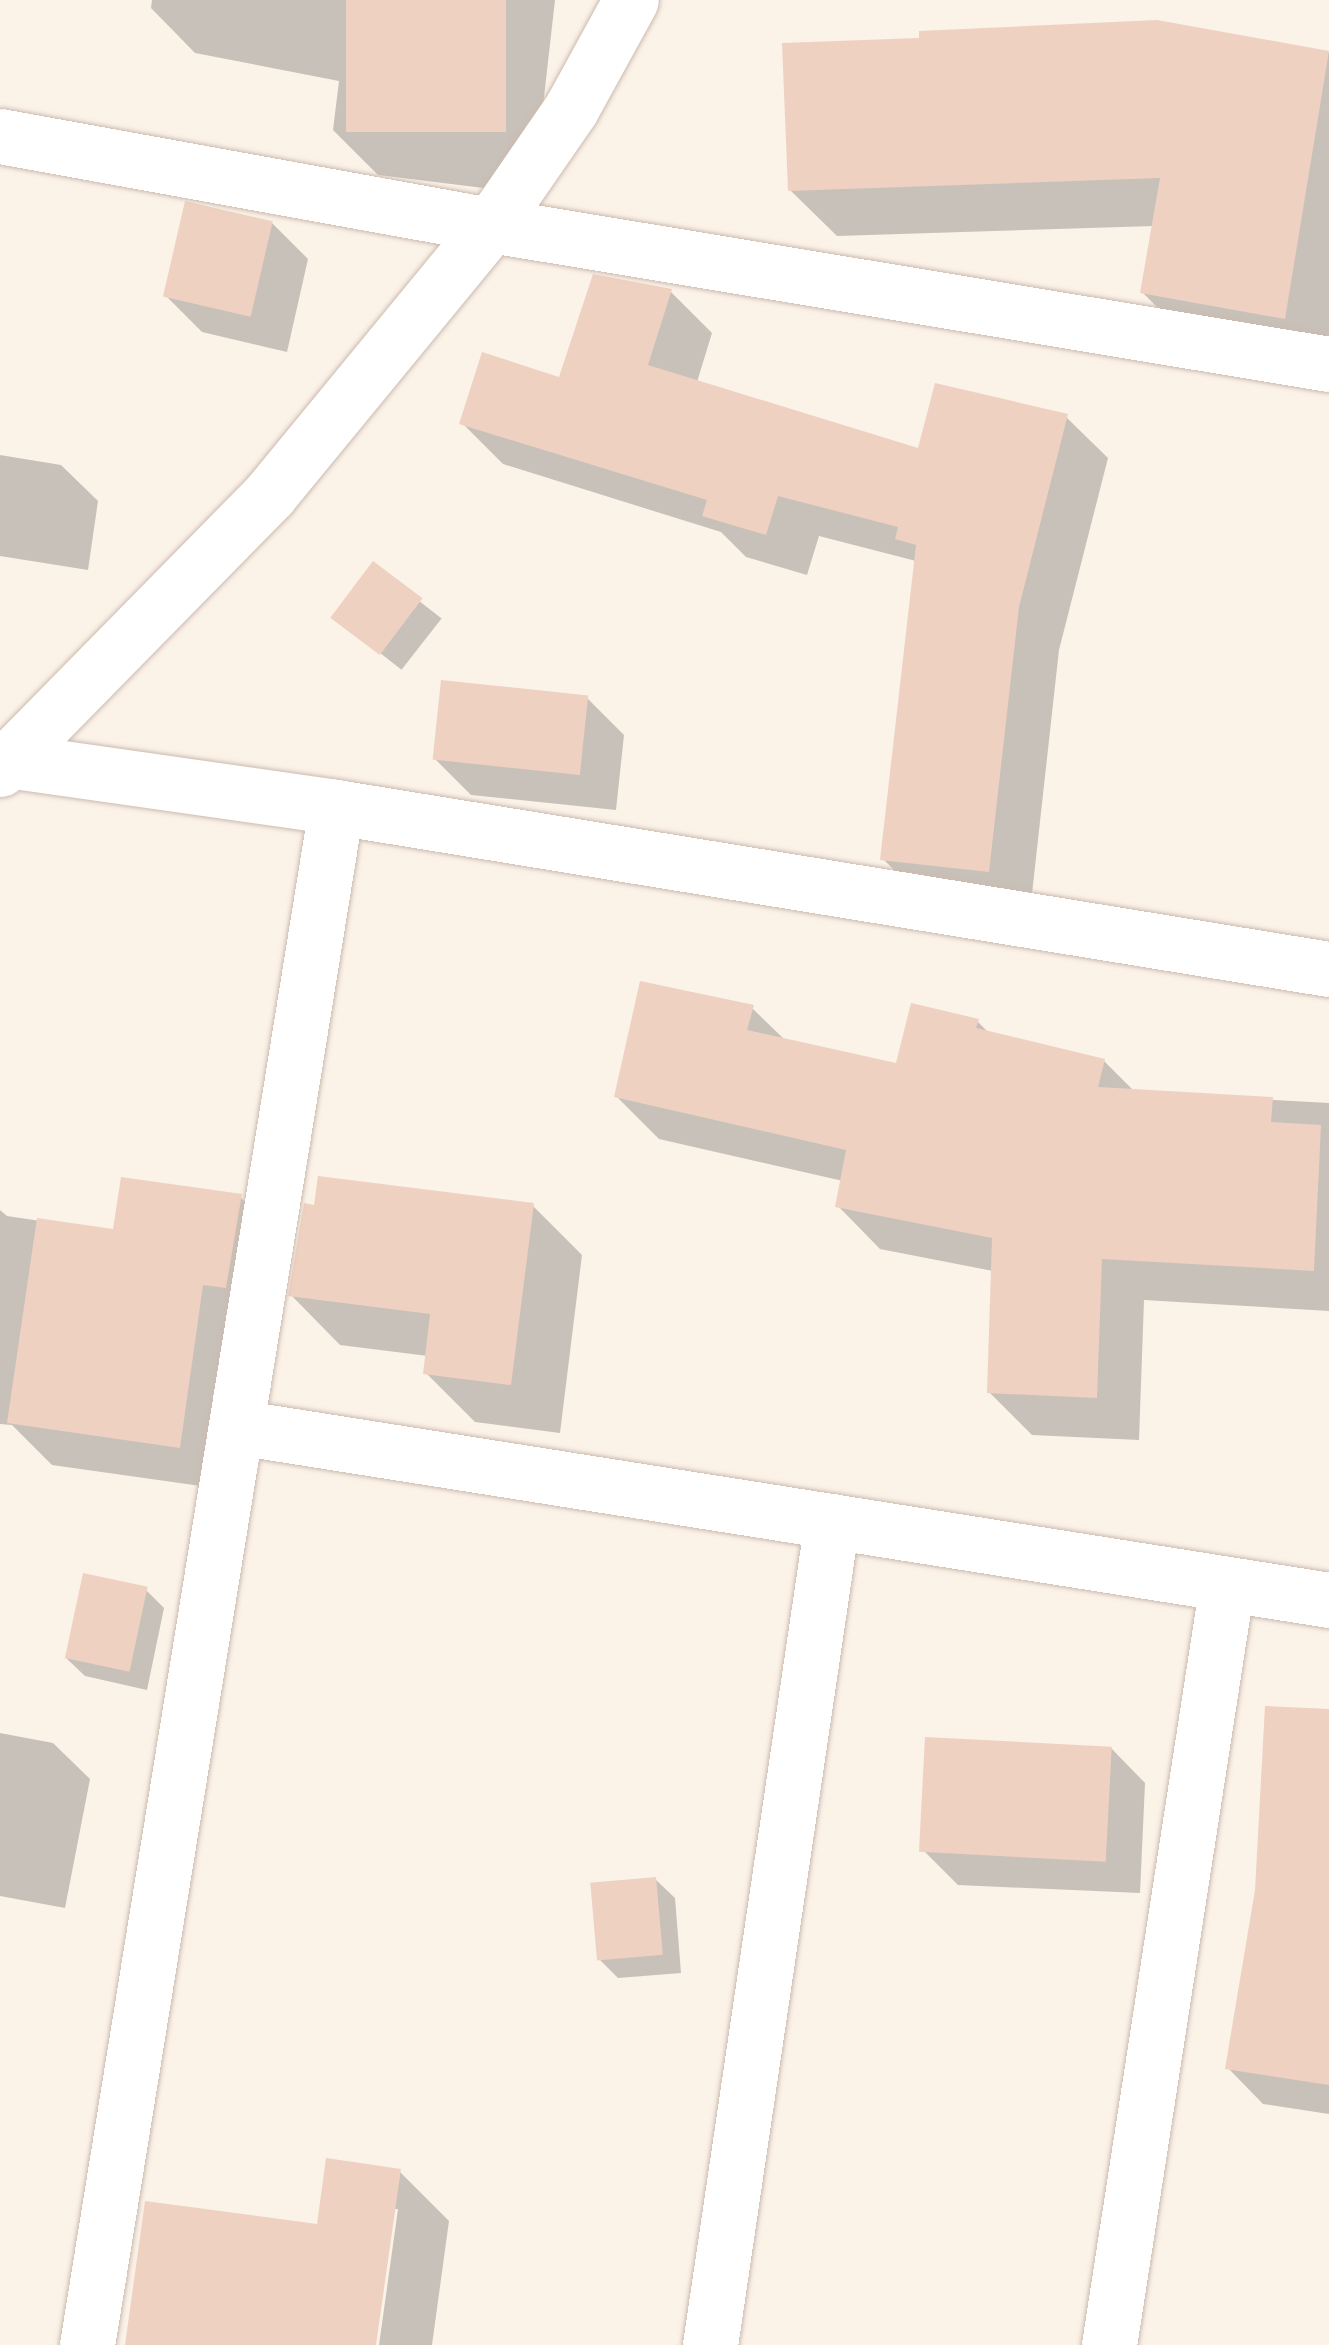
<!DOCTYPE html>
<style>
body{margin:0}
#map{position:relative;width:1329px;height:2345px;overflow:hidden;background:#fbf2e8;font-family:"Public Sans",sans-serif}
div>[style]{position:absolute}
.shadow>*{inset:0;background:#0003;transform-origin:0 0}
.building>*{inset:0;background:#efd1c1;transform-origin:0 0}
.roads{filter:drop-shadow(0 0 2px #ccbaae) drop-shadow(0 0 2px #ccbaae)}
.street>*{height:55px;margin:-27.5px;padding:0 27.5px;transform-origin:27.5px;border-radius:27.5px;background:#fff}
.secondary>*{height:55px;margin:-27.5px;padding:0 27.5px;transform-origin:27.5px;border-radius:27.5px;background:#fff}
span{translate:-50% -50%;white-space:nowrap;text-align:center;line-height:1.15;-webkit-text-stroke:8px #fef7ee;paint-order:stroke}
</style>
<div id="map">
<div class="shadow">
<i style="clip-path:polygon(152px 0,555px 0,533px 194px,378px 175px,333px 130px,339px 81px,195px 53px,151px 8px)"></i>
<i style="clip-path:polygon(1156px 22px,1329px 53px,1329px 365px,1189px 339px,1142px 292px,1154px 226px,837px 236px,790px 190px,921px 40px)"></i>
<i style="clip-path:polygon(272px 223px,308px 259px,287px 352px,202px 332px,165px 295px)"></i>
<i style="clip-path:polygon(671px 292px,712px 333px,697px 382px,920px 451px,1066px 417px,1108px 458px,1059px 650px,1030px 912px,924px 900px,883px 859px,916px 561px,819px 536px,807px 575px,746px 557px,721px 532px,503px 464px,462px 423px,561px 380px)"></i>
<i style="clip-path:polygon(0 455px,61px 465px,98px 501px,88px 570px,0 556px)"></i>
<i style="left:373px;top:565px;width:87px;height:65px;rotate:38deg"></i>
<i style="clip-path:polygon(587px 698px,624px 735px,616px 810px,471px 795px,434px 758px)"></i>
<i style="clip-path:polygon(752px 1008px,786px 1041px,898px 1066px,977px 1021px,990px 1034px,1104px 1061px,1135px 1092px,1329px 1103px,1329px 1311px,1144px 1300px,1139px 1440px,1032px 1435px,989px 1392px,993px 1271px,880px 1249px,838px 1206px,843px 1181px,659px 1139px,617px 1097px)"></i>
<i style="clip-path:polygon(240px 1197px,283px 1239px,222px 1489px,52px 1465px,12px 1425px,0 1424px,0 1210px,7px 1216px,115px 1232px)"></i>
<i style="clip-path:polygon(533px 1206px,582px 1255px,560px 1433px,475px 1422px,426px 1373px,428px 1356px,340px 1345px,291px 1295px)"></i>
<i style="clip-path:polygon(145px 1589px,164px 1608px,147px 1690px,85px 1676px,65px 1657px)"></i>
<i style="clip-path:polygon(1329px 1712px,1329px 2114px,1263px 2104px,1228px 2068px)"></i>
<i style="clip-path:polygon(0 1733px,53px 1743px,90px 1779px,65px 1908px,0 1896px)"></i>
<i style="clip-path:polygon(1111px 1748px,1145px 1783px,1140px 1893px,958px 1885px,924px 1851px)"></i>
<i style="clip-path:polygon(655px 1879px,675px 1898px,681px 1973px,618px 1978px,599px 1959px)"></i>
<i style="clip-path:polygon(400px 2172px,449px 2221px,432px 2345px,379px 2345px,398px 2209px,393px 2209px,374px 2345px,128px 2345px)"></i>
</div>
<div class="building">
<i style="left:346px;top:0;width:160px;height:132px"></i>
<i style="clip-path:polygon(1157px 20px,1329px 51px,1285px 319px,1140px 293px,1160px 178px,788px 191px,782px 43px,919px 38px,919px 31px)"></i>
<i style="left:185px;top:201px;width:90px;height:98px;rotate:13deg"></i>
<i style="clip-path:polygon(593px 274px,672px 289px,648px 365px,918px 448px,935px 383px,1068px 414px,1019px 607px,989px 872px,880px 860px,916px 545px,895px 539px,898px 527px,778px 496px,766px 535px,702px 516px,707px 500px,459px 424px,482px 352px,559px 377px)"></i>
<i style="left:373px;top:561px;width:62px;height:71px;rotate:37deg"></i>
<i style="left:441px;top:680px;width:148px;height:80px;rotate:6deg"></i>
<i style="clip-path:polygon(640px 981px,754px 1005px,747px 1030px,896px 1063px,911px 1003px,979px 1019px,976px 1028px,1105px 1059px,1098px 1087px,1273px 1097px,1271px 1122px,1321px 1125px,1314px 1271px,1102px 1259px,1097px 1398px,987px 1393px,992px 1238px,835px 1207px,846px 1150px,614px 1097px)"></i>
<i style="clip-path:polygon(318px 1176px,534px 1203px,511px 1385px,423px 1374px,430px 1314px,288px 1296px,304px 1203px,314px 1205px)"></i>
<i style="clip-path:polygon(121px 1177px,242px 1194px,226px 1288px,203px 1285px,180px 1448px,7px 1423px,37px 1218px,113px 1229px)"></i>
<i style="left:83px;top:1573px;width:66px;height:87px;rotate:12deg"></i>
<i style="clip-path:polygon(1265px 1706px,1329px 1709px,1329px 2085px,1225px 2069px,1255px 1890px)"></i>
<i style="left:925px;top:1737px;width:187px;height:115px;rotate:3deg"></i>
<i style="left:656px;top:1877px;width:78px;height:66px;rotate:85deg"></i>
<i style="clip-path:polygon(326px 2158px,401px 2169px,376px 2345px,125px 2345px,145px 2201px,317px 2224px)"></i>
</div>
<div class="roads">
<div class="street">
<i style="left:0;top:136px;width:499px;rotate:10.3deg"></i>
<i style="left:491px;top:225px;width:849px;rotate:9.42deg"></i>
<i style="left:0;top:759px;width:339px;rotate:8.1deg"></i>
<i style="left:336px;top:807px;width:1006px;rotate:9.27deg"></i>
<i style="left:237px;top:1427px;width:1106px;rotate:9deg"></i>
<i style="left:87px;top:2345px;width:1558px;rotate:-80.8deg"></i>
<i style="left:710px;top:2345px;width:833px;rotate:-81.58deg"></i>
<i style="left:1109px;top:2345px;width:770px;rotate:-81.19deg"></i>
</div>
<div class="secondary">
<i style="left:0;top:769px;width:385px;rotate:-45.5deg"></i>
<i style="left:270px;top:494px;width:348px;rotate:-50.6deg"></i>
<i style="left:491px;top:225px;width:141px;rotate:-55.4deg"></i>
<i style="left:571px;top:109px;width:124px;rotate:-61.2deg"></i>
</div>
</div>
</div>
